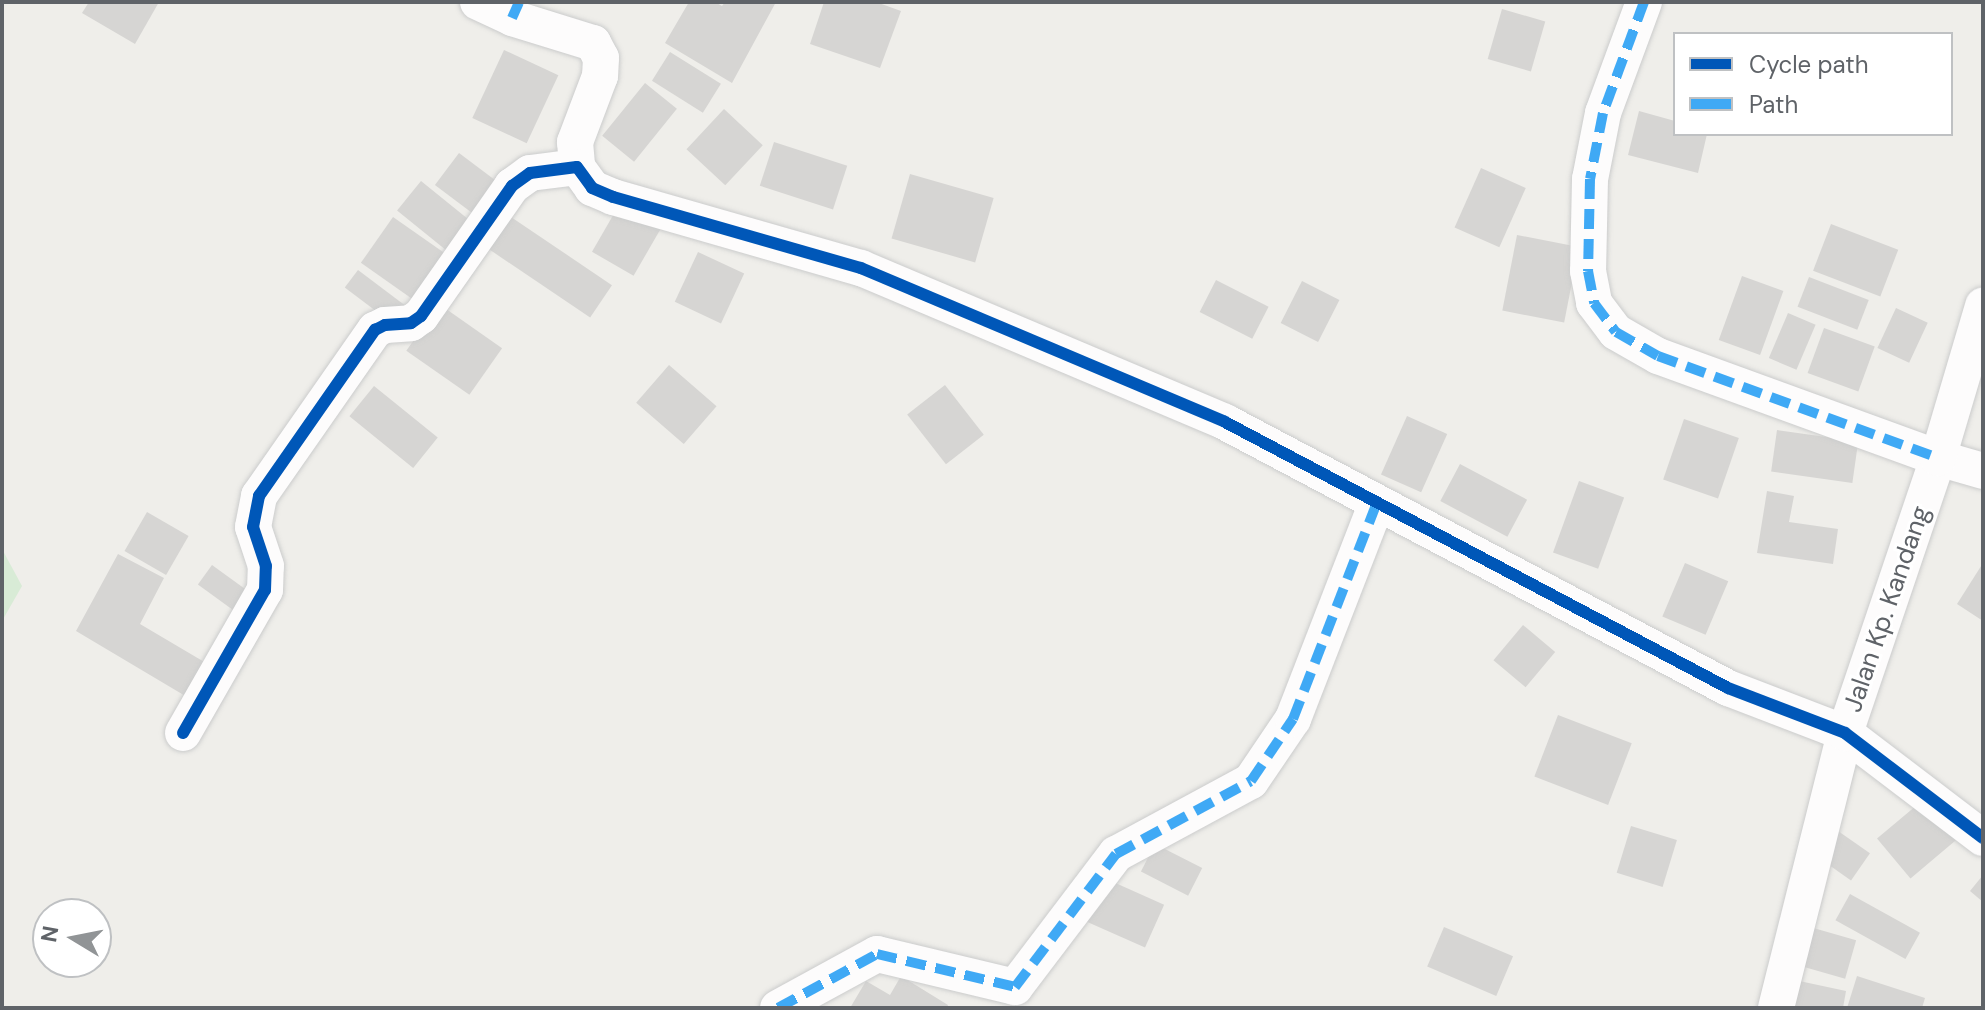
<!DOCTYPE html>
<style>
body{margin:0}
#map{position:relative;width:1985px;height:1010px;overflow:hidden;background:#efeeea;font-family:"DM Sans",sans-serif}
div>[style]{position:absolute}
.green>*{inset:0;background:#d8ebd6}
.building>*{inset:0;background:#d6d5d3;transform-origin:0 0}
.roads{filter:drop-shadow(0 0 2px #cbcccc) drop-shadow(0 0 2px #cbcccc)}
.minor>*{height:36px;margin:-18px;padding:0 18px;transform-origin:18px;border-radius:18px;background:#fdfcfc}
.quiet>*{height:10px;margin-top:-5px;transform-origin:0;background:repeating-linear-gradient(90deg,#3fa9f5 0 20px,transparent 0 30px)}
.cycleway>*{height:12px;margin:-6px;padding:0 6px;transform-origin:6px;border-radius:6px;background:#0057b8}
span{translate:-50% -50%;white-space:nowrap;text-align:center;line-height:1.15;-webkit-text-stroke:6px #fff;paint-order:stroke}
.street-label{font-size:26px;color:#5f6368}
.frame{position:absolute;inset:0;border:4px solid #5f6368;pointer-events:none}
.legend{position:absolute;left:1673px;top:32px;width:280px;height:104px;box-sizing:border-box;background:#fff;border:2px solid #bfc1c3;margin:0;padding:10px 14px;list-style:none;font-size:24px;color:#5f6368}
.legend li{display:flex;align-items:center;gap:16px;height:40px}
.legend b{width:40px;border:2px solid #bfc1c3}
.north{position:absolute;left:32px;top:898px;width:80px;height:80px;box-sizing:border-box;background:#fff;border:2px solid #bfc1c3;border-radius:50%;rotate:280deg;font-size:22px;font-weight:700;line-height:32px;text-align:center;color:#5f6368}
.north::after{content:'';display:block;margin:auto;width:28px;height:36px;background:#919496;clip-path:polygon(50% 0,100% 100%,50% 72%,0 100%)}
</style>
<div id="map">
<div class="green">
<i style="clip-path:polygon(2px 549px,22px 586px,2px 621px)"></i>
</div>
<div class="building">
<i style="clip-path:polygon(89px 2px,159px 2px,135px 44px,82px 13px)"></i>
<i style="clip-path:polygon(689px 2px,715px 2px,722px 6px,725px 2px,776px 2px,732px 83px,665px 43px)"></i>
<i style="clip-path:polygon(824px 2px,876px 2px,901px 11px,880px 68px,810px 44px)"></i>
<i style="left:1502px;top:9px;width:45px;height:52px;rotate:16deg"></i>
<i style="left:504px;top:50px;width:60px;height:75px;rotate:25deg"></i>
<i style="left:670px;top:52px;width:60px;height:34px;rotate:32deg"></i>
<i style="left:645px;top:83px;width:41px;height:68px;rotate:39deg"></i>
<i style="left:724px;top:109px;width:53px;height:55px;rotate:43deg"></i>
<i style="clip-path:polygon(1639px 111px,1675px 121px,1675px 134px,1707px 134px,1698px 173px,1628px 155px)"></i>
<i style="left:774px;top:142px;width:77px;height:46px;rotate:18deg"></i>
<i style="left:459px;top:153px;width:50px;height:40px;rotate:37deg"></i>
<i style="left:1481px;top:168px;width:49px;height:65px;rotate:24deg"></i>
<i style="left:910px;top:174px;width:87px;height:67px;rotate:16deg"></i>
<i style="left:421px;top:181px;width:70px;height:38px;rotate:39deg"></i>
<i style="left:619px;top:205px;width:48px;height:54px;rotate:30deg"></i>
<i style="left:505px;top:213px;width:129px;height:39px;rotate:34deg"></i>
<i style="left:393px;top:217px;width:68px;height:56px;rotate:35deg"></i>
<i style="left:1831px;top:224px;width:72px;height:50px;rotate:21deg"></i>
<i style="left:1517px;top:235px;width:63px;height:77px;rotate:11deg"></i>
<i style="left:698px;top:252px;width:51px;height:55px;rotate:25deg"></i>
<i style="left:358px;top:270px;width:59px;height:22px;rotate:37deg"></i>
<i style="left:1742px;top:276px;width:44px;height:68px;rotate:20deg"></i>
<i style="left:1809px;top:277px;width:64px;height:32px;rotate:21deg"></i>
<i style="left:1216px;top:280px;width:59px;height:36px;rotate:27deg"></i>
<i style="left:1302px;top:281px;width:42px;height:47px;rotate:27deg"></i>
<i style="left:439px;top:304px;width:77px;height:57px;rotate:35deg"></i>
<i style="left:1896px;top:308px;width:35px;height:44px;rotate:25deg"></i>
<i style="left:1788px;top:313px;width:30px;height:49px;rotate:23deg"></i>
<i style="left:1824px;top:328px;width:54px;height:48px;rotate:20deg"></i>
<i style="left:669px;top:365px;width:63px;height:50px;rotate:41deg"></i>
<i style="left:945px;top:385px;width:63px;height:48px;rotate:52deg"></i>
<i style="left:374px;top:386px;width:82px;height:39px;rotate:39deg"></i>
<i style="left:1407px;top:416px;width:44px;height:64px;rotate:24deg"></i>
<i style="left:1684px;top:419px;width:58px;height:64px;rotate:19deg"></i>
<i style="left:1777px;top:430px;width:82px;height:42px;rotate:8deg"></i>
<i style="left:1460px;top:464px;width:76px;height:42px;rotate:28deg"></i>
<i style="left:1579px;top:481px;width:48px;height:76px;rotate:20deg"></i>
<i style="clip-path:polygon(1767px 491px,1794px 496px,1789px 522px,1838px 529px,1833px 564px,1757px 553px)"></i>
<i style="left:147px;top:512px;width:48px;height:45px;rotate:30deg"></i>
<i style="clip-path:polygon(118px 554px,164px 578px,140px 624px,206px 663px,187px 697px,76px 631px)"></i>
<i style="left:1685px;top:563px;width:47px;height:58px;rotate:23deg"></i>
<i style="clip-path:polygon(1983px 563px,1983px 621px,1957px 604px)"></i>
<i style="left:212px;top:565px;width:43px;height:24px;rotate:36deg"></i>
<i style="left:1523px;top:625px;width:42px;height:46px;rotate:40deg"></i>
<i style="left:1558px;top:715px;width:79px;height:66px;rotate:21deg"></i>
<i style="left:1923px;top:800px;width:52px;height:60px;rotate:50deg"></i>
<i style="left:1631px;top:826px;width:48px;height:49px;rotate:17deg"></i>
<i style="left:1838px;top:831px;width:39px;height:33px;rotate:35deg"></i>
<i style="left:1155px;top:844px;width:53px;height:31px;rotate:27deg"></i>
<i style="clip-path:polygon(1983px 875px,1983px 902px,1970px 891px)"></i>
<i style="left:1102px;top:877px;width:68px;height:47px;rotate:24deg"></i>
<i style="left:1850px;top:894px;width:80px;height:30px;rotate:29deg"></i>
<i style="left:1444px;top:927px;width:75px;height:43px;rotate:23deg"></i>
<i style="left:1810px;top:927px;width:48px;height:40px;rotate:16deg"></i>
<i style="clip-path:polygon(901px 976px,948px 1005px,947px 1008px,850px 1008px,866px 981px,890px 995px)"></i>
<i style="clip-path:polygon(1857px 976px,1925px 998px,1922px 1008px,1847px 1008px)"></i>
<i style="clip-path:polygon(1790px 979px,1846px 991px,1843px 1008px,1784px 1008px)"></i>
</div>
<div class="roads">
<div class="minor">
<i style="left:478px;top:2px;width:38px;rotate:25deg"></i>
<i style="left:512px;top:18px;width:85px;rotate:17.2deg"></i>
<i style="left:593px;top:43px;width:17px;rotate:62deg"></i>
<i style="left:601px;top:58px;width:18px;rotate:93deg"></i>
<i style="left:600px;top:76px;width:71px;rotate:110.7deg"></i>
<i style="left:575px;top:142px;width:25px;rotate:85deg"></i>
<i style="left:1644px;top:2px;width:118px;rotate:110.3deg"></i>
<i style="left:1603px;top:113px;width:67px;rotate:101.1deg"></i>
<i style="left:1590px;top:179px;width:92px;rotate:91.2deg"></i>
<i style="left:1588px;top:271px;width:33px;rotate:79deg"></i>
<i style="left:1594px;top:303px;width:36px;rotate:53deg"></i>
<i style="left:1616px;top:332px;width:48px;rotate:29.7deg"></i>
<i style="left:1658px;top:356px;width:298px;rotate:20deg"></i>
<i style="left:1938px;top:458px;width:47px;rotate:16.1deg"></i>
<i style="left:183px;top:733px;width:165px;rotate:-60.2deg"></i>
<i style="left:265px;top:590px;width:24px;rotate:-88deg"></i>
<i style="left:266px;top:566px;width:41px;rotate:-108.4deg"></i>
<i style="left:253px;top:527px;width:32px;rotate:-79deg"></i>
<i style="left:259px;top:496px;width:203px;rotate:-55.1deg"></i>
<i style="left:375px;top:330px;width:11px;rotate:-27deg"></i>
<i style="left:385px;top:325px;width:26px;rotate:-4deg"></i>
<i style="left:411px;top:323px;width:12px;rotate:-35deg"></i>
<i style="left:421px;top:316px;width:159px;rotate:-55deg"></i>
<i style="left:512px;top:186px;width:22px;rotate:-36deg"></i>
<i style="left:530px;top:173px;width:47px;rotate:-7.3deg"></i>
<i style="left:577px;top:167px;width:26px;rotate:54deg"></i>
<i style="left:592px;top:188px;width:23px;rotate:23deg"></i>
<i style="left:613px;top:197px;width:258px;rotate:16deg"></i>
<i style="left:861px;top:268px;width:395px;rotate:22.9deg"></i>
<i style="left:1225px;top:422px;width:569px;rotate:27.87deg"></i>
<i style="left:1728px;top:688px;width:125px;rotate:21deg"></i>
<i style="left:1845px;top:733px;width:173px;rotate:37.3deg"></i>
<i style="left:778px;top:1008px;width:113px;rotate:-28.6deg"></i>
<i style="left:877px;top:954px;width:142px;rotate:13.4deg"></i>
<i style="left:1015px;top:987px;width:167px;rotate:-52.8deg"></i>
<i style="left:1116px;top:854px;width:153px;rotate:-28.4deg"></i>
<i style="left:1251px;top:781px;width:75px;rotate:-55.9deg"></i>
<i style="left:1293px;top:719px;width:230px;rotate:-68.8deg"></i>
<i style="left:1776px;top:1008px;width:284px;rotate:-75.9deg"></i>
<i style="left:1845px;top:733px;width:290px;rotate:-71.3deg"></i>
<i style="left:1938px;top:458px;width:159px;rotate:-73.5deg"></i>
</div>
</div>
<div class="quiet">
<i style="left:1644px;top:2px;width:118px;rotate:110.3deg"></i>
<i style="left:1603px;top:113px;width:67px;rotate:101.1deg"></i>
<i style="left:1590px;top:179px;width:92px;rotate:91.2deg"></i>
<i style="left:1588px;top:271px;width:33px;rotate:79deg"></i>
<i style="left:1594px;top:303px;width:36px;rotate:53deg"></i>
<i style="left:1616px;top:332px;width:48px;rotate:29.7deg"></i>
<i style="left:1658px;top:356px;width:298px;rotate:20deg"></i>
<i style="left:512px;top:18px;width:17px;rotate:-66deg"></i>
<i style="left:778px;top:1008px;width:113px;rotate:-28.6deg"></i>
<i style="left:877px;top:954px;width:142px;rotate:13.4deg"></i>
<i style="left:1015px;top:987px;width:167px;rotate:-52.8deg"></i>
<i style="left:1116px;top:854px;width:153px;rotate:-28.4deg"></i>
<i style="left:1251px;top:781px;width:75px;rotate:-55.9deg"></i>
<i style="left:1293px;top:719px;width:230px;rotate:-68.8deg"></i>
</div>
<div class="cycleway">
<i style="left:183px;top:733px;width:165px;rotate:-60.2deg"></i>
<i style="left:265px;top:590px;width:24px;rotate:-88deg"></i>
<i style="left:266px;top:566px;width:41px;rotate:-108.4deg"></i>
<i style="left:253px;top:527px;width:32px;rotate:-79deg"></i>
<i style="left:259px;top:496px;width:203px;rotate:-55.1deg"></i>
<i style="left:375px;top:330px;width:11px;rotate:-27deg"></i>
<i style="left:385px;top:325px;width:26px;rotate:-4deg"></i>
<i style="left:411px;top:323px;width:12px;rotate:-35deg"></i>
<i style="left:421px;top:316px;width:159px;rotate:-55deg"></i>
<i style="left:512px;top:186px;width:22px;rotate:-36deg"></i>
<i style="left:530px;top:173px;width:47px;rotate:-7.3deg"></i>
<i style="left:577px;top:167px;width:26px;rotate:54deg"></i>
<i style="left:592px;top:188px;width:23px;rotate:23deg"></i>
<i style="left:613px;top:197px;width:258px;rotate:16deg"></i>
<i style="left:861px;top:268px;width:395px;rotate:22.9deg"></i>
<i style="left:1225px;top:422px;width:569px;rotate:27.87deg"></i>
<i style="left:1728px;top:688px;width:125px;rotate:21deg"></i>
<i style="left:1845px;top:733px;width:173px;rotate:37.3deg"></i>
</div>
<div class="street-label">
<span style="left:1887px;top:609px;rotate:-71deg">Jalan Kp. Kandang</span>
</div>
<div class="frame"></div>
<ul class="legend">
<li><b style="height:10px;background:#0057b8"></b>Cycle path</li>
<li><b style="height:10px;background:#3fa9f5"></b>Path</li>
</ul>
<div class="north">N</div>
</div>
